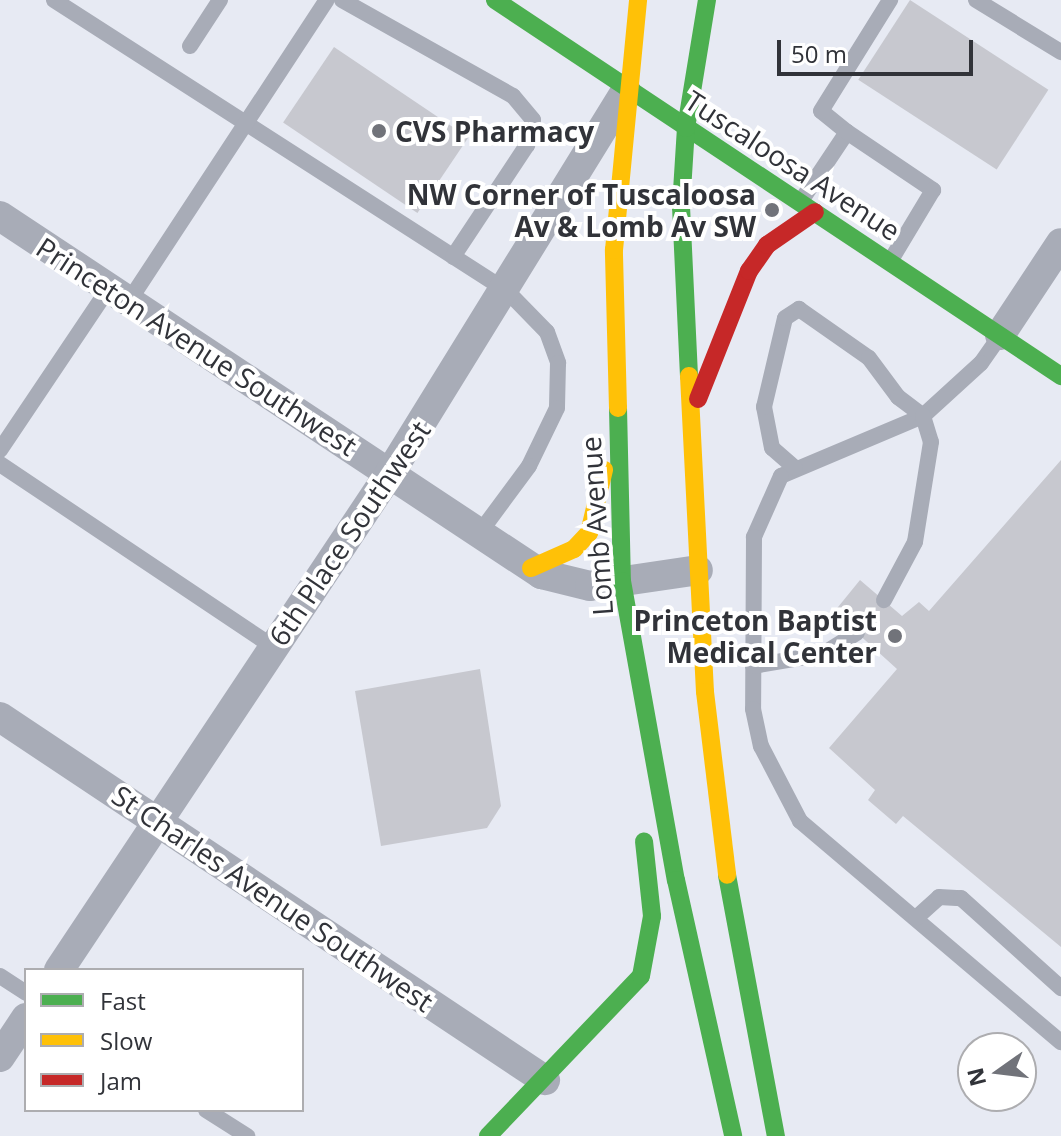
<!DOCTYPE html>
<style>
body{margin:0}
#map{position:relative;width:1061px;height:1136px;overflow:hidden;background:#e7eaf3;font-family:"Open Sans",sans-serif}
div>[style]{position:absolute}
.building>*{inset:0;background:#c7c8cf;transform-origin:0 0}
.lane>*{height:16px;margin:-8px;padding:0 8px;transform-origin:8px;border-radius:8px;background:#a8acb7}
.street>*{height:30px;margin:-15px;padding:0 15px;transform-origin:15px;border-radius:15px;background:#a8acb7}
.fast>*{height:18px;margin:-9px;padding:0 9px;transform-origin:9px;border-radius:9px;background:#4caf50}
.slow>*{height:18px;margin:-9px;padding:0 9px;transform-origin:9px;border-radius:9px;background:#ffc107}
.jam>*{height:18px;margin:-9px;padding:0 9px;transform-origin:9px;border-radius:9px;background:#c62828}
.dots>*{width:22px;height:22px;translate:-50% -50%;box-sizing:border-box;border:4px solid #fff;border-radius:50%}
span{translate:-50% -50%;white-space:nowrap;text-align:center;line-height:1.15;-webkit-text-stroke:8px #fff;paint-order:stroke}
.poi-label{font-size:28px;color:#313339;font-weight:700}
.left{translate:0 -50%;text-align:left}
.right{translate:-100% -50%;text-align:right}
.street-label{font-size:28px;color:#313339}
.legend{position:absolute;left:24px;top:968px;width:280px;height:144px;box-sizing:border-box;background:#fff;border:2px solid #adadb0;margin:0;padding:10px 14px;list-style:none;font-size:24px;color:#313339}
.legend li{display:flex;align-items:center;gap:16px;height:40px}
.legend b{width:40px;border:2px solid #adadb0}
.north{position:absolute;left:957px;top:1032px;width:80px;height:80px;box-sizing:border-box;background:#fff;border:2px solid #adadb0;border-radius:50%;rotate:256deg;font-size:22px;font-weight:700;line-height:32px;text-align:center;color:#313339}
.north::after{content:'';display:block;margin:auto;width:28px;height:36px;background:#71737a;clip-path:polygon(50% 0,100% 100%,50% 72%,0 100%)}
.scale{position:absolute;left:777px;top:40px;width:196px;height:36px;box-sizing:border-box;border:4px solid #313339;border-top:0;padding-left:10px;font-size:24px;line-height:28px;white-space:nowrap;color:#313339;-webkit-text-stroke:6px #fff;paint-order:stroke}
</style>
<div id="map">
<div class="building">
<i style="left:910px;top:0;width:165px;height:95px;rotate:33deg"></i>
<i style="left:334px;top:47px;width:162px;height:91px;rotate:34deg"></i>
<i style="clip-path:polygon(1061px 460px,1061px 947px,903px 816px,896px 824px,868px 800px,875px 790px,829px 748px,897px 669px,834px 612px,860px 580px,902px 616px,919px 602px,929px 611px)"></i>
<i style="clip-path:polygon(480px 669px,501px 806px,487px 828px,381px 846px,355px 691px)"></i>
</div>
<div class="lane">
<i style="left:54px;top:0;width:538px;rotate:32.72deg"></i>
<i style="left:507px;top:291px;width:57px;rotate:45.7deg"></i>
<i style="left:547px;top:332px;width:33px;rotate:70deg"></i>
<i style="left:558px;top:363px;width:45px;rotate:91.3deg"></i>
<i style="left:557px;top:408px;width:64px;rotate:115.8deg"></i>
<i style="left:529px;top:466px;width:86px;rotate:126.5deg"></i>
<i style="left:342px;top:0;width:196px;rotate:29.3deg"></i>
<i style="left:513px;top:96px;width:31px;rotate:50deg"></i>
<i style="left:533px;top:120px;width:26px;rotate:103deg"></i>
<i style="left:527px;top:145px;width:134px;rotate:123.5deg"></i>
<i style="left:976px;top:0;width:100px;rotate:31.5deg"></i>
<i style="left:190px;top:46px;width:55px;rotate:-56.9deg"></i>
<i style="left:847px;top:132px;width:33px;rotate:-141deg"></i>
<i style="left:821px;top:111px;width:131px;rotate:-58.1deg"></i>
<i style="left:801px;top:201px;width:83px;rotate:-56.3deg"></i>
<i style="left:847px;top:132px;width:104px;rotate:34deg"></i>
<i style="left:933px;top:190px;width:82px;rotate:121deg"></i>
<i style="left:129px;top:301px;width:360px;rotate:-56.7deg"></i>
<i style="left:1000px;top:336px;width:33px;rotate:125deg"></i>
<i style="left:981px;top:363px;width:79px;rotate:137.6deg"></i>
<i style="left:923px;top:416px;width:154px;rotate:157.1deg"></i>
<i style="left:781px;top:476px;width:67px;rotate:113.9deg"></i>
<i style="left:754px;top:537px;width:172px;rotate:90.3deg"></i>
<i style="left:753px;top:709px;width:38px;rotate:78deg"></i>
<i style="left:761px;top:746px;width:85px;rotate:62.5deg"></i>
<i style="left:800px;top:821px;width:342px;rotate:40.3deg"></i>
<i style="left:0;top:450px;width:195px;rotate:-56.1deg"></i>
<i style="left:0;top:464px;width:329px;rotate:33.8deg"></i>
<i style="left:795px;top:468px;width:30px;rotate:-139deg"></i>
<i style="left:772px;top:448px;width:42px;rotate:-101deg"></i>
<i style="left:764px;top:407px;width:91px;rotate:-76.7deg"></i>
<i style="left:785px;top:318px;width:17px;rotate:-33deg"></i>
<i style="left:799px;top:309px;width:85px;rotate:35deg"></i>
<i style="left:869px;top:358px;width:49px;rotate:53.4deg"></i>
<i style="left:898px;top:397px;width:31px;rotate:37deg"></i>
<i style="left:923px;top:416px;width:27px;rotate:73deg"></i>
<i style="left:931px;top:442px;width:101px;rotate:99.1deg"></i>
<i style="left:915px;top:542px;width:66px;rotate:118.1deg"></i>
<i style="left:753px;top:666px;width:71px;rotate:-9.7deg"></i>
<i style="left:823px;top:654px;width:40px;rotate:-32deg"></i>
<i style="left:916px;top:918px;width:31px;rotate:-42deg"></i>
<i style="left:939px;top:897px;width:22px;rotate:3deg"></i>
<i style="left:961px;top:898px;width:135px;rotate:42deg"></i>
<i style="left:0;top:976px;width:31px;rotate:33deg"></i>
<i style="left:206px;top:1110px;width:49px;rotate:32.4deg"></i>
</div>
<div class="street">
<i style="left:0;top:216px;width:649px;rotate:33.49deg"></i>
<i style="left:541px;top:574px;width:50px;rotate:13.8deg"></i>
<i style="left:590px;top:586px;width:109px;rotate:-8.4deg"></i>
<i style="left:1000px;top:335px;width:110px;rotate:-56.5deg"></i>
<i style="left:0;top:717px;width:655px;rotate:33.67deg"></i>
<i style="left:59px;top:970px;width:597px;rotate:-56.34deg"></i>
<i style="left:390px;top:473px;width:449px;rotate:-58.3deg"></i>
<i style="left:0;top:1057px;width:47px;rotate:-56.3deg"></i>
</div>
<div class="fast">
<i style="left:495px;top:0;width:680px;rotate:33.6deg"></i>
<i style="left:689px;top:376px;width:169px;rotate:-92.7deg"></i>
<i style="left:681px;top:207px;width:79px;rotate:-86.4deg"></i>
<i style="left:686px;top:128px;width:130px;rotate:-80.7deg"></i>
<i style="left:618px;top:408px;width:173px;rotate:88.7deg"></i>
<i style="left:622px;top:581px;width:304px;rotate:79.8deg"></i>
<i style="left:676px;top:880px;width:262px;rotate:77.4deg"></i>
<i style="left:727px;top:875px;width:266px;rotate:79.4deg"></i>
<i style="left:488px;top:1136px;width:221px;rotate:-46.3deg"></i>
<i style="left:641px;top:976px;width:61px;rotate:-79.6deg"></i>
<i style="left:652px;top:916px;width:75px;rotate:-96.1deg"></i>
</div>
<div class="slow">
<i style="left:689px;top:376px;width:316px;rotate:87.1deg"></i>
<i style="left:705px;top:692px;width:184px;rotate:83.1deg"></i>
<i style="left:618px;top:408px;width:158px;rotate:-91.5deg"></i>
<i style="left:614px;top:250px;width:251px;rotate:-84.5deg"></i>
<i style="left:531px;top:568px;width:47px;rotate:-23.8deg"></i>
<i style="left:574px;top:549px;width:22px;rotate:-47deg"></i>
<i style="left:589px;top:533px;width:65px;rotate:-76.6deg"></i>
</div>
<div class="jam">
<i style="left:698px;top:399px;width:138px;rotate:-68.3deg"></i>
<i style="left:749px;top:271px;width:32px;rotate:-55deg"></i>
<i style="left:767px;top:245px;width:58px;rotate:-34.5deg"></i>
</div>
<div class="dots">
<i style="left:379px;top:131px;background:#71737a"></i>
<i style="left:772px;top:210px;background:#71737a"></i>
<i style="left:895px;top:636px;background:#71737a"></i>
</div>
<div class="poi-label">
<span class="left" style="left:395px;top:131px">CVS Pharmacy</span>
<span class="right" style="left:756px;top:210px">NW Corner of Tuscaloosa<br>Av &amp; Lomb Av SW</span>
<span class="right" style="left:877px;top:636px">Princeton Baptist<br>Medical Center</span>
</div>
<div class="street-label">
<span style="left:793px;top:165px;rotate:33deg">Tuscaloosa Avenue</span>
<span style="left:197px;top:346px;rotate:33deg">Princeton Avenue Southwest</span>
<span style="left:596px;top:526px;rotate:-94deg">Lomb Avenue</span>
<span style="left:349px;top:533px;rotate:-56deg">6th Place Southwest</span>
<span style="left:273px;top:898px;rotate:34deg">St Charles Avenue Southwest</span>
</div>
<ul class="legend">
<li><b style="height:10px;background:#4caf50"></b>Fast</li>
<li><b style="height:10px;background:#ffc107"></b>Slow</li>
<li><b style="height:10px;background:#c62828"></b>Jam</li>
</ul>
<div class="north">N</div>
<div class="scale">50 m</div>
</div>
